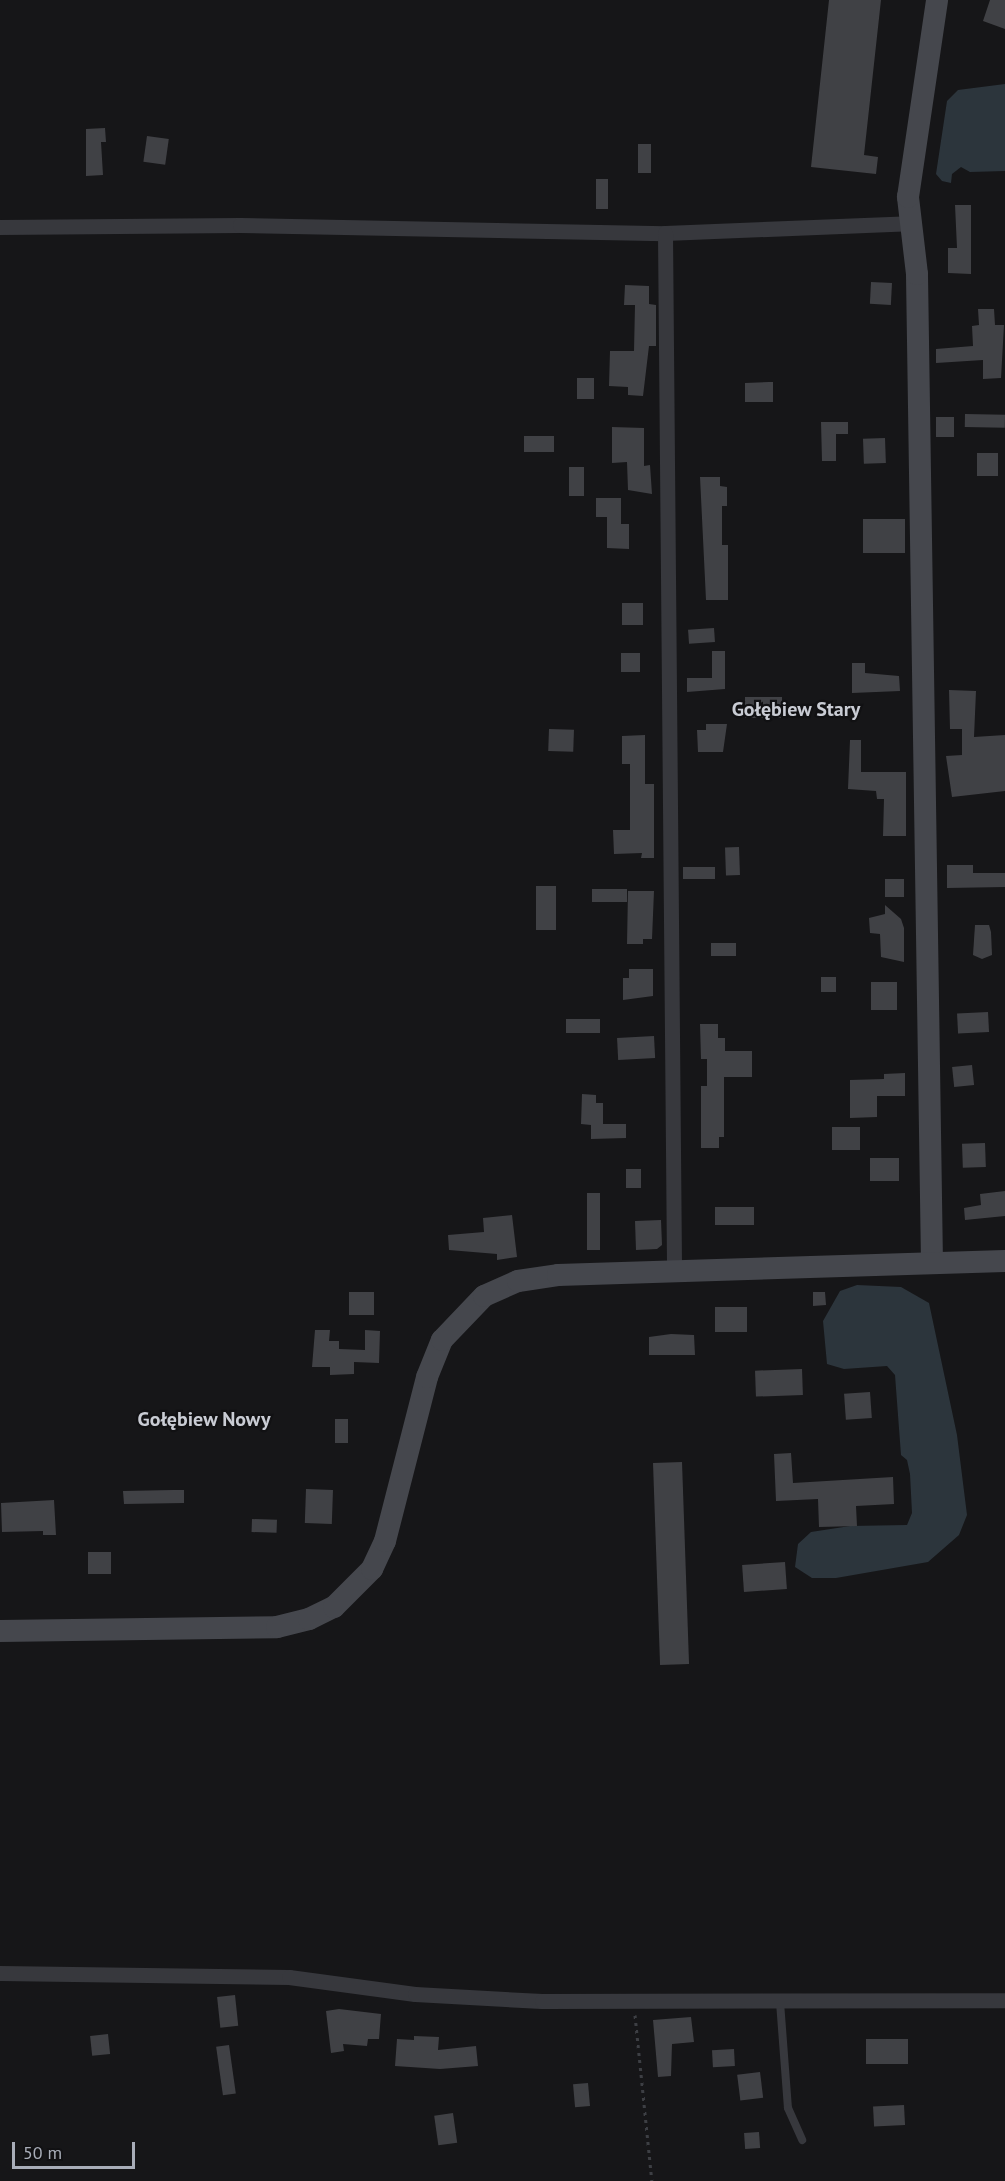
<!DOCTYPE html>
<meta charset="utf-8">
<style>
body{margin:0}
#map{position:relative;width:1005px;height:2181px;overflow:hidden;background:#161618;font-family:"PT Sans",sans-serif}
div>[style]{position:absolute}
.water>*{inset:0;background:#2c353c}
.building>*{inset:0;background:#404145;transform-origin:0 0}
.path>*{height:3px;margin-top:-1.5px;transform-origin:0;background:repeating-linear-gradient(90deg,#3d3f44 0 3px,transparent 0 7.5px)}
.lane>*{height:8px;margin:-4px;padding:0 4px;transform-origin:4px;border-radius:4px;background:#37383d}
.street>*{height:15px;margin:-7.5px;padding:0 7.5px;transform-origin:7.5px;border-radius:7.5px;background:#37383d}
.secondary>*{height:22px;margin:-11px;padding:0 11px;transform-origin:11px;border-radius:11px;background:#45474d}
span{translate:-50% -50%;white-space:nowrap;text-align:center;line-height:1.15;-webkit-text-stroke:4.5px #111113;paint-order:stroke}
.quarter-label{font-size:20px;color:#c9ccd4;font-weight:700}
.scale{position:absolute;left:12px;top:2142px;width:123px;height:27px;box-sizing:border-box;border:3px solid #a8adb8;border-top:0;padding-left:8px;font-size:18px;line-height:21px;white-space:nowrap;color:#a8adb8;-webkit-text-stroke:4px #111113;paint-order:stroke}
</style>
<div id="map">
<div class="water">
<i style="clip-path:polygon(1005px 84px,1005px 171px,970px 172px,961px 167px,952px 174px,951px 183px,942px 181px,936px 174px,947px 101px,958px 90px)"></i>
<i style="clip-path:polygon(857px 1285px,901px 1287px,929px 1303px,957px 1435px,967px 1515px,959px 1535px,928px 1562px,836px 1578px,812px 1578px,795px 1567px,798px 1544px,811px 1532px,850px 1526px,907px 1525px,912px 1513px,910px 1474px,907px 1460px,901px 1455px,895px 1375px,887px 1366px,844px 1369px,827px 1364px,823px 1321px,840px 1291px)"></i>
</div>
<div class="building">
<i style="clip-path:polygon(829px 0,881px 0,864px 155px,878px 157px,876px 174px,811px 167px)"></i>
<i style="clip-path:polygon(990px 0,1005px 0,1005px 29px,983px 21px)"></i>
<i style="clip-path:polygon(105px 128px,106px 142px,101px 142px,103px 175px,86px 176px,86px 129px)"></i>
<i style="left:147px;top:136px;width:22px;height:26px;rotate:8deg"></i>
<i style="left:638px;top:144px;width:13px;height:29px"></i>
<i style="left:596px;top:179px;width:12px;height:30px"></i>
<i style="clip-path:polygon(955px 205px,971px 205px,971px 274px,948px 273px,948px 248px,957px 248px)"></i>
<i style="left:892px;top:283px;width:22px;height:21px;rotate:93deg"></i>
<i style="clip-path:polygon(625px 285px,649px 286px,649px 304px,656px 305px,656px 346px,649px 346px,643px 396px,628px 395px,628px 387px,609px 386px,610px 351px,634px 351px,635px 305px,624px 305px)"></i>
<i style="clip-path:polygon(978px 309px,994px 309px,995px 325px,1004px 325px,1001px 378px,983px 379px,983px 360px,936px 363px,936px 349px,973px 346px,972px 326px,979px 325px)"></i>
<i style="left:577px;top:378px;width:17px;height:21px"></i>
<i style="clip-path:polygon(769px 382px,773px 382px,773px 402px,745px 402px,745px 383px)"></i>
<i style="left:965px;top:414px;width:40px;height:13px;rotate:1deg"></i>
<i style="left:936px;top:417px;width:18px;height:20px"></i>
<i style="clip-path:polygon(821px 422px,848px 422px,848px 434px,836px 434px,836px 461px,822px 461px)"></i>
<i style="clip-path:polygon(612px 427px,644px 428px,644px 466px,650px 465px,652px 494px,628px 490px,627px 462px,612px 463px)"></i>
<i style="left:524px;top:436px;width:30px;height:16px"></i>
<i style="left:885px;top:438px;width:25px;height:22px;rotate:88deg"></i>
<i style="left:977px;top:453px;width:21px;height:23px"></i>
<i style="left:569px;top:467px;width:15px;height:29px"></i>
<i style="clip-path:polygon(700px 477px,720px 477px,720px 486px,727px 487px,727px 506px,722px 506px,722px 545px,728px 545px,728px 600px,706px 600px)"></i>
<i style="clip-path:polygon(596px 498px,621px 498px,621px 524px,629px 524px,629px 549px,607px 548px,607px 517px,596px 517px)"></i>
<i style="left:863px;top:519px;width:42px;height:34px"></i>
<i style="left:622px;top:603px;width:21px;height:22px"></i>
<i style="left:714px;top:628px;width:14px;height:26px;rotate:86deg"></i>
<i style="clip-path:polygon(712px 651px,725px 651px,725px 689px,687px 692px,687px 678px,712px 678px)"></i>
<i style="left:621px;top:653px;width:19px;height:19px"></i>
<i style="clip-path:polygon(852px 663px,865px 663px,865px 673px,899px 676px,900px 691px,852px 693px)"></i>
<i style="clip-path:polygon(949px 690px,976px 691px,974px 737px,1005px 735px,1005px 791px,952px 797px,946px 756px,962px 755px,962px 729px,950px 729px)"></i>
<i style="left:782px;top:697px;width:21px;height:37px;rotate:90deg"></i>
<i style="clip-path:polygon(706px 724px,727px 724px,723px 752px,698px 752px,697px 730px,706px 730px)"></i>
<i style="left:549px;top:729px;width:25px;height:22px;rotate:2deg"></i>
<i style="clip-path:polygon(645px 735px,645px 784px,654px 784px,654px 858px,641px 858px,642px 853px,614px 854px,613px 830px,630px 830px,630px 764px,622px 764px,622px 736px)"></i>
<i style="clip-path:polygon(850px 740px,861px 740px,861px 772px,906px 772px,906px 836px,883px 836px,884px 799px,877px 799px,876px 791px,848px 789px)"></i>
<i style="left:739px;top:847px;width:28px;height:14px;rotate:88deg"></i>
<i style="clip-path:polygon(947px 865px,973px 865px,973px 873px,1005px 873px,1005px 887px,947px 888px)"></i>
<i style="left:715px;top:867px;width:12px;height:32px;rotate:90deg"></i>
<i style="left:885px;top:879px;width:19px;height:18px"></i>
<i style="left:536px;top:886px;width:20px;height:44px"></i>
<i style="left:627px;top:889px;width:13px;height:35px;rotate:90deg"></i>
<i style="clip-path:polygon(628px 891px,654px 891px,652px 939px,643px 939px,643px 944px,627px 944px)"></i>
<i style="clip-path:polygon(885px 905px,901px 919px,904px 928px,904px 962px,881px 957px,880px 934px,870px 933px,869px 918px,885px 914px)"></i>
<i style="clip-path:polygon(975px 925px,989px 925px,991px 932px,992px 955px,982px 959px,973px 955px)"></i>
<i style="left:711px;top:943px;width:25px;height:13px"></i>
<i style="clip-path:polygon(629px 969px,653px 969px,653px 996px,623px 1000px,623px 978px,629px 978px)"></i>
<i style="left:836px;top:977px;width:15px;height:15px;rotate:90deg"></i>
<i style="left:871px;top:982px;width:26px;height:28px"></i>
<i style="left:988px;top:1012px;width:20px;height:31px;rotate:87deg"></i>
<i style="left:600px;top:1019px;width:14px;height:34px;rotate:90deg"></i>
<i style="clip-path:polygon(700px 1024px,718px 1024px,718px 1038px,725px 1038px,725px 1051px,752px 1051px,752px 1077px,724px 1077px,724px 1137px,719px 1137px,719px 1148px,701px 1148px,701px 1086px,707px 1086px,707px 1059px,701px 1059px)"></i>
<i style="left:654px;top:1036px;width:22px;height:37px;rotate:87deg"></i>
<i style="left:972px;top:1065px;width:20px;height:20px;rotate:84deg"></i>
<i style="clip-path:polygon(905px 1073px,905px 1096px,877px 1096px,877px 1117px,850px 1118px,850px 1080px,884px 1079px,884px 1074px)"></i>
<i style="clip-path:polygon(582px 1094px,596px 1095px,596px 1103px,603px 1103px,603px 1124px,626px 1124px,626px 1138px,591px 1139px,591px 1125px,581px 1124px)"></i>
<i style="left:832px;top:1127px;width:28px;height:23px"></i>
<i style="left:985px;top:1143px;width:24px;height:23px;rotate:88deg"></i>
<i style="left:870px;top:1158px;width:29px;height:23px"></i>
<i style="left:626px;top:1169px;width:15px;height:19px"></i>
<i style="clip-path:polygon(1005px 1191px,1005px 1216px,965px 1220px,964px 1208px,981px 1205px,980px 1194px)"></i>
<i style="left:587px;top:1193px;width:13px;height:57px"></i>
<i style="left:754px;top:1207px;width:18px;height:39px;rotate:90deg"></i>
<i style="clip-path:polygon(512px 1215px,517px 1257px,497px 1260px,497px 1254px,449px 1250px,448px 1235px,484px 1232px,483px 1218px)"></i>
<i style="clip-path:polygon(661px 1220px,662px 1245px,657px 1249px,636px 1250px,635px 1221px)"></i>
<i style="left:349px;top:1292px;width:25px;height:23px"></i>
<i style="clip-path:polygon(813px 1292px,825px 1292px,826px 1305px,813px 1306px)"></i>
<i style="left:715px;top:1307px;width:32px;height:25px"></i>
<i style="clip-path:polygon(315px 1330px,330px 1330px,329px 1341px,339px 1341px,339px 1349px,365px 1350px,365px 1330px,380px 1331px,379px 1363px,354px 1362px,354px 1374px,330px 1375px,330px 1367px,312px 1367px)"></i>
<i style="clip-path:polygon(671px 1334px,694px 1335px,695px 1355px,649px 1355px,649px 1337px)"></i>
<i style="left:802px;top:1369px;width:26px;height:47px;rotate:88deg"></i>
<i style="left:870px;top:1392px;width:26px;height:26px;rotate:86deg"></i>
<i style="left:335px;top:1419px;width:13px;height:24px"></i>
<i style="clip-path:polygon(791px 1453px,793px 1483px,893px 1477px,894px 1504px,856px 1506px,857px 1526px,819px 1527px,818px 1499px,776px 1501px,774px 1454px)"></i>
<i style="left:682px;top:1462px;width:202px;height:29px;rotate:88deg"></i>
<i style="left:306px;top:1489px;width:27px;height:34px;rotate:2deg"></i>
<i style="clip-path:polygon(173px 1490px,184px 1490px,184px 1503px,124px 1504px,123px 1491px)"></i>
<i style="clip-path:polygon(54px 1500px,56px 1535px,43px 1535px,43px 1531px,2px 1532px,1px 1503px)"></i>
<i style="left:252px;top:1519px;width:25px;height:13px;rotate:2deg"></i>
<i style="left:88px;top:1552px;width:23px;height:22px"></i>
<i style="left:785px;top:1562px;width:27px;height:43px;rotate:86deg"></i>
<i style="left:235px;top:1995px;width:31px;height:18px;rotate:84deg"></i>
<i style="clip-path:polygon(339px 2009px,381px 2014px,379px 2039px,368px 2039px,367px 2046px,343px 2044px,344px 2051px,331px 2053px,326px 2011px)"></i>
<i style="clip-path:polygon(691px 2017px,694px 2042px,672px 2044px,671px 2076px,658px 2077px,653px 2020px)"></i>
<i style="left:108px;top:2034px;width:20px;height:18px;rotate:84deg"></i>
<i style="clip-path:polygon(414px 2036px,439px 2037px,438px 2050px,476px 2046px,478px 2066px,440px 2069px,395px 2066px,397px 2039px,414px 2040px)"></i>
<i style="left:908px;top:2039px;width:25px;height:42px;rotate:90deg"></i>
<i style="left:229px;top:2045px;width:49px;height:13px;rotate:82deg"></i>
<i style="left:734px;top:2049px;width:17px;height:22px;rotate:87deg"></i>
<i style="left:760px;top:2072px;width:26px;height:23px;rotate:83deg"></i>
<i style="left:588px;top:2083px;width:23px;height:15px;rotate:85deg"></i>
<i style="left:904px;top:2105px;width:20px;height:31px;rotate:87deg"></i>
<i style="left:453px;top:2113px;width:30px;height:19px;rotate:82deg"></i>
<i style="left:759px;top:2132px;width:16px;height:15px;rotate:86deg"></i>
</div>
<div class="path">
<i style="left:635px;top:2015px;width:167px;rotate:84.2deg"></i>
</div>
<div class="lane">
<i style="left:780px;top:2002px;width:106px;rotate:85.7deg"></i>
<i style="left:788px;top:2108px;width:35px;rotate:66deg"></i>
</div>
<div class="street">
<i style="left:0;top:227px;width:240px;rotate:-0.5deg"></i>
<i style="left:240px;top:225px;width:425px;rotate:1.1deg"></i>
<i style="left:665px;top:233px;width:244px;rotate:-2.3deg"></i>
<i style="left:665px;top:233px;width:1037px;rotate:89.5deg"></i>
<i style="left:0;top:1973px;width:289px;rotate:0.8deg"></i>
<i style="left:289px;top:1977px;width:127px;rotate:7.7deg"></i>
<i style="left:415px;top:1994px;width:127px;rotate:3.2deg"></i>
<i style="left:542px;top:2001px;width:463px;rotate:-0.1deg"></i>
</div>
<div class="secondary">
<i style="left:932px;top:1263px;width:989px;rotate:-90.87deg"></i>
<i style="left:917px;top:274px;width:78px;rotate:-96.7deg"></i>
<i style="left:908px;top:197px;width:199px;rotate:-81.6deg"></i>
<i style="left:0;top:1631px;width:277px;rotate:-0.8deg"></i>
<i style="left:277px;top:1627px;width:33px;rotate:-14deg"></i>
<i style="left:309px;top:1619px;width:28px;rotate:-26deg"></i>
<i style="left:334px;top:1607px;width:54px;rotate:-45deg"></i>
<i style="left:372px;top:1569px;width:31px;rotate:-65deg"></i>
<i style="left:385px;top:1541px;width:169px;rotate:-75.6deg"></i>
<i style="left:427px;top:1377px;width:40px;rotate:-68deg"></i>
<i style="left:442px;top:1340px;width:61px;rotate:-46.3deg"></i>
<i style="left:484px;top:1296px;width:37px;rotate:-24deg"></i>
<i style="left:518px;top:1281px;width:40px;rotate:-8.5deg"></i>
<i style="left:558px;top:1275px;width:447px;rotate:-1.8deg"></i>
</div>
<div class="quarter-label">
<span style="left:796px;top:709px">Gołębiew Stary</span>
<span style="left:204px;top:1419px">Gołębiew Nowy</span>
</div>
<div class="scale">50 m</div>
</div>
